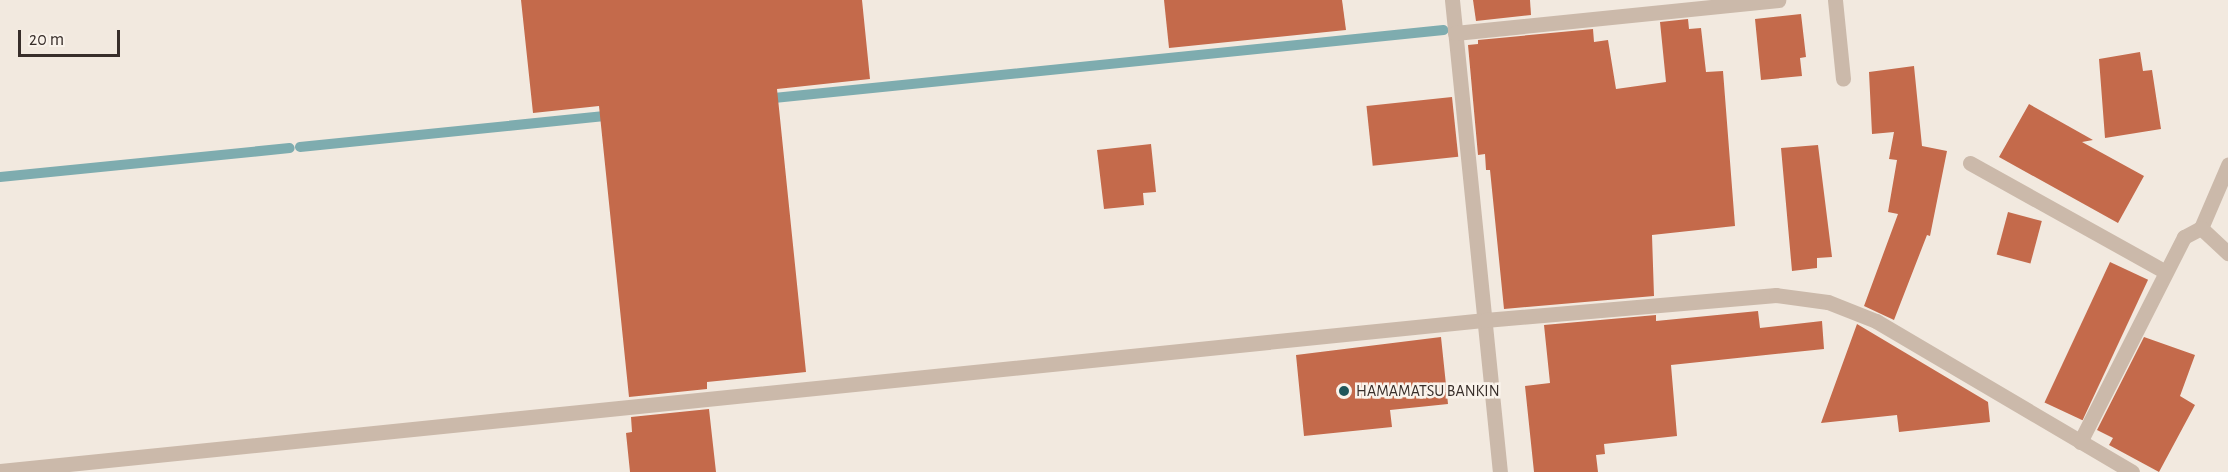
<!DOCTYPE html>
<style>
body{margin:0}
#map{position:relative;width:2228px;height:472px;overflow:hidden;background:#f2e9df;font-family:"Alegreya Sans",sans-serif}
div>[style]{position:absolute}
.stream>*{height:10px;margin:-5px;padding:0 5px;transform-origin:5px;border-radius:5px;background:#7eacaf}
.building>*{inset:0;background:#c46a4b;transform-origin:0 0}
.street>*{height:15px;margin:-7.5px;padding:0 7.5px;transform-origin:7.5px;border-radius:7.5px;background:#cbb9aa}
.dots>*{width:16px;height:16px;translate:-50% -50%;box-sizing:border-box;border:3px solid #faf3eb;border-radius:50%}
span{translate:-50% -50%;white-space:nowrap;text-align:center;line-height:1.15;-webkit-text-stroke:5px #faf3eb;paint-order:stroke}
.poi-label{font-size:16px;color:#382e2a}
.left{translate:0 -50%;text-align:left}
.scale{position:absolute;left:18px;top:30px;width:102px;height:27px;box-sizing:border-box;border:3px solid #382e2a;border-top:0;padding-left:8px;font-size:18px;line-height:21px;white-space:nowrap;color:#382e2a;-webkit-text-stroke:4px #faf3eb;paint-order:stroke}
</style>
<div id="map">
<div class="stream">
<i style="left:764px;top:99px;width:683px;rotate:-5.79deg"></i>
<i style="left:300px;top:147px;width:316px;rotate:-5.8deg"></i>
<i style="left:0;top:177px;width:291px;rotate:-5.7deg"></i>
</div>
<div class="building">
<i style="clip-path:polygon(521px 0,862px 0,870px 79px,777px 89px,806px 372px,707px 382px,707px 389px,629px 397px,599px 106px,533px 113px)"></i>
<i style="clip-path:polygon(1164px 0,1342px 0,1346px 30px,1169px 48px)"></i>
<i style="clip-path:polygon(1473px 0,1530px 0,1531px 15px,1476px 21px)"></i>
<i style="clip-path:polygon(1801px 14px,1806px 57px,1800px 58px,1802px 76px,1761px 80px,1755px 19px)"></i>
<i style="clip-path:polygon(1688px 19px,1689px 29px,1701px 28px,1706px 72px,1723px 71px,1735px 226px,1652px 235px,1654px 296px,1504px 309px,1490px 170px,1486px 170px,1485px 154px,1478px 155px,1468px 45px,1478px 44px,1478px 40px,1593px 29px,1594px 42px,1608px 40px,1616px 89px,1666px 82px,1660px 22px)"></i>
<i style="clip-path:polygon(2140px 52px,2143px 71px,2152px 70px,2161px 129px,2105px 138px,2099px 59px)"></i>
<i style="clip-path:polygon(1914px 66px,1922px 146px,1947px 151px,1930px 236px,1927px 235px,1894px 320px,1864px 306px,1898px 214px,1888px 212px,1897px 160px,1889px 159px,1894px 132px,1872px 134px,1869px 72px)"></i>
<i style="left:1452px;top:97px;width:60px;height:86px;rotate:84deg"></i>
<i style="clip-path:polygon(2029px 104px,2093px 140px,2082px 142px,2144px 176px,2118px 223px,1999px 157px)"></i>
<i style="clip-path:polygon(1151px 144px,1156px 192px,1143px 193px,1144px 205px,1104px 209px,1097px 150px)"></i>
<i style="clip-path:polygon(1818px 145px,1832px 257px,1817px 258px,1817px 268px,1792px 271px,1781px 148px)"></i>
<i style="left:2008px;top:212px;width:35px;height:44px;rotate:15deg"></i>
<i style="left:2110px;top:262px;width:42px;height:155px;rotate:25deg"></i>
<i style="clip-path:polygon(1758px 311px,1760px 328px,1822px 321px,1824px 349px,1671px 365px,1677px 436px,1604px 444px,1605px 454px,1596px 455px,1598px 472px,1534px 472px,1525px 386px,1550px 383px,1544px 325px,1656px 315px,1656px 321px)"></i>
<i style="clip-path:polygon(1857px 324px,1988px 402px,1990px 422px,1899px 432px,1897px 415px,1821px 423px)"></i>
<i style="clip-path:polygon(1441px 337px,1448px 404px,1390px 410px,1392px 427px,1304px 436px,1296px 355px)"></i>
<i style="clip-path:polygon(2144px 337px,2195px 355px,2180px 396px,2195px 405px,2159px 472px,2109px 445px,2113px 438px,2097px 430px)"></i>
<i style="clip-path:polygon(709px 409px,716px 472px,630px 472px,626px 433px,632px 432px,631px 417px)"></i>
</div>
<div class="street">
<i style="left:1452px;top:0;width:474px;rotate:84.2deg"></i>
<i style="left:1835px;top:0;width:79px;rotate:84.2deg"></i>
<i style="left:1455px;top:33px;width:325px;rotate:-5.8deg"></i>
<i style="left:1970px;top:163px;width:224px;rotate:29.1deg"></i>
<i style="left:2201px;top:228px;width:69px;rotate:-66.8deg"></i>
<i style="left:2080px;top:442px;width:230px;rotate:-63.1deg"></i>
<i style="left:2184px;top:237px;width:19px;rotate:-28deg"></i>
<i style="left:2201px;top:228px;width:37px;rotate:43deg"></i>
<i style="left:0;top:471px;width:1493px;rotate:-5.81deg"></i>
<i style="left:1485px;top:320px;width:292px;rotate:-4.9deg"></i>
<i style="left:1776px;top:295px;width:52px;rotate:7.7deg"></i>
<i style="left:1828px;top:302px;width:52px;rotate:21.6deg"></i>
<i style="left:1876px;top:321px;width:297px;rotate:30.5deg"></i>
</div>
<div class="dots">
<i style="left:1344px;top:391px;background:#205559"></i>
</div>
<div class="poi-label">
<span class="left" style="left:1356px;top:391px">HAMAMATSU BANKIN</span>
</div>
<div class="scale">20 m</div>
</div>
